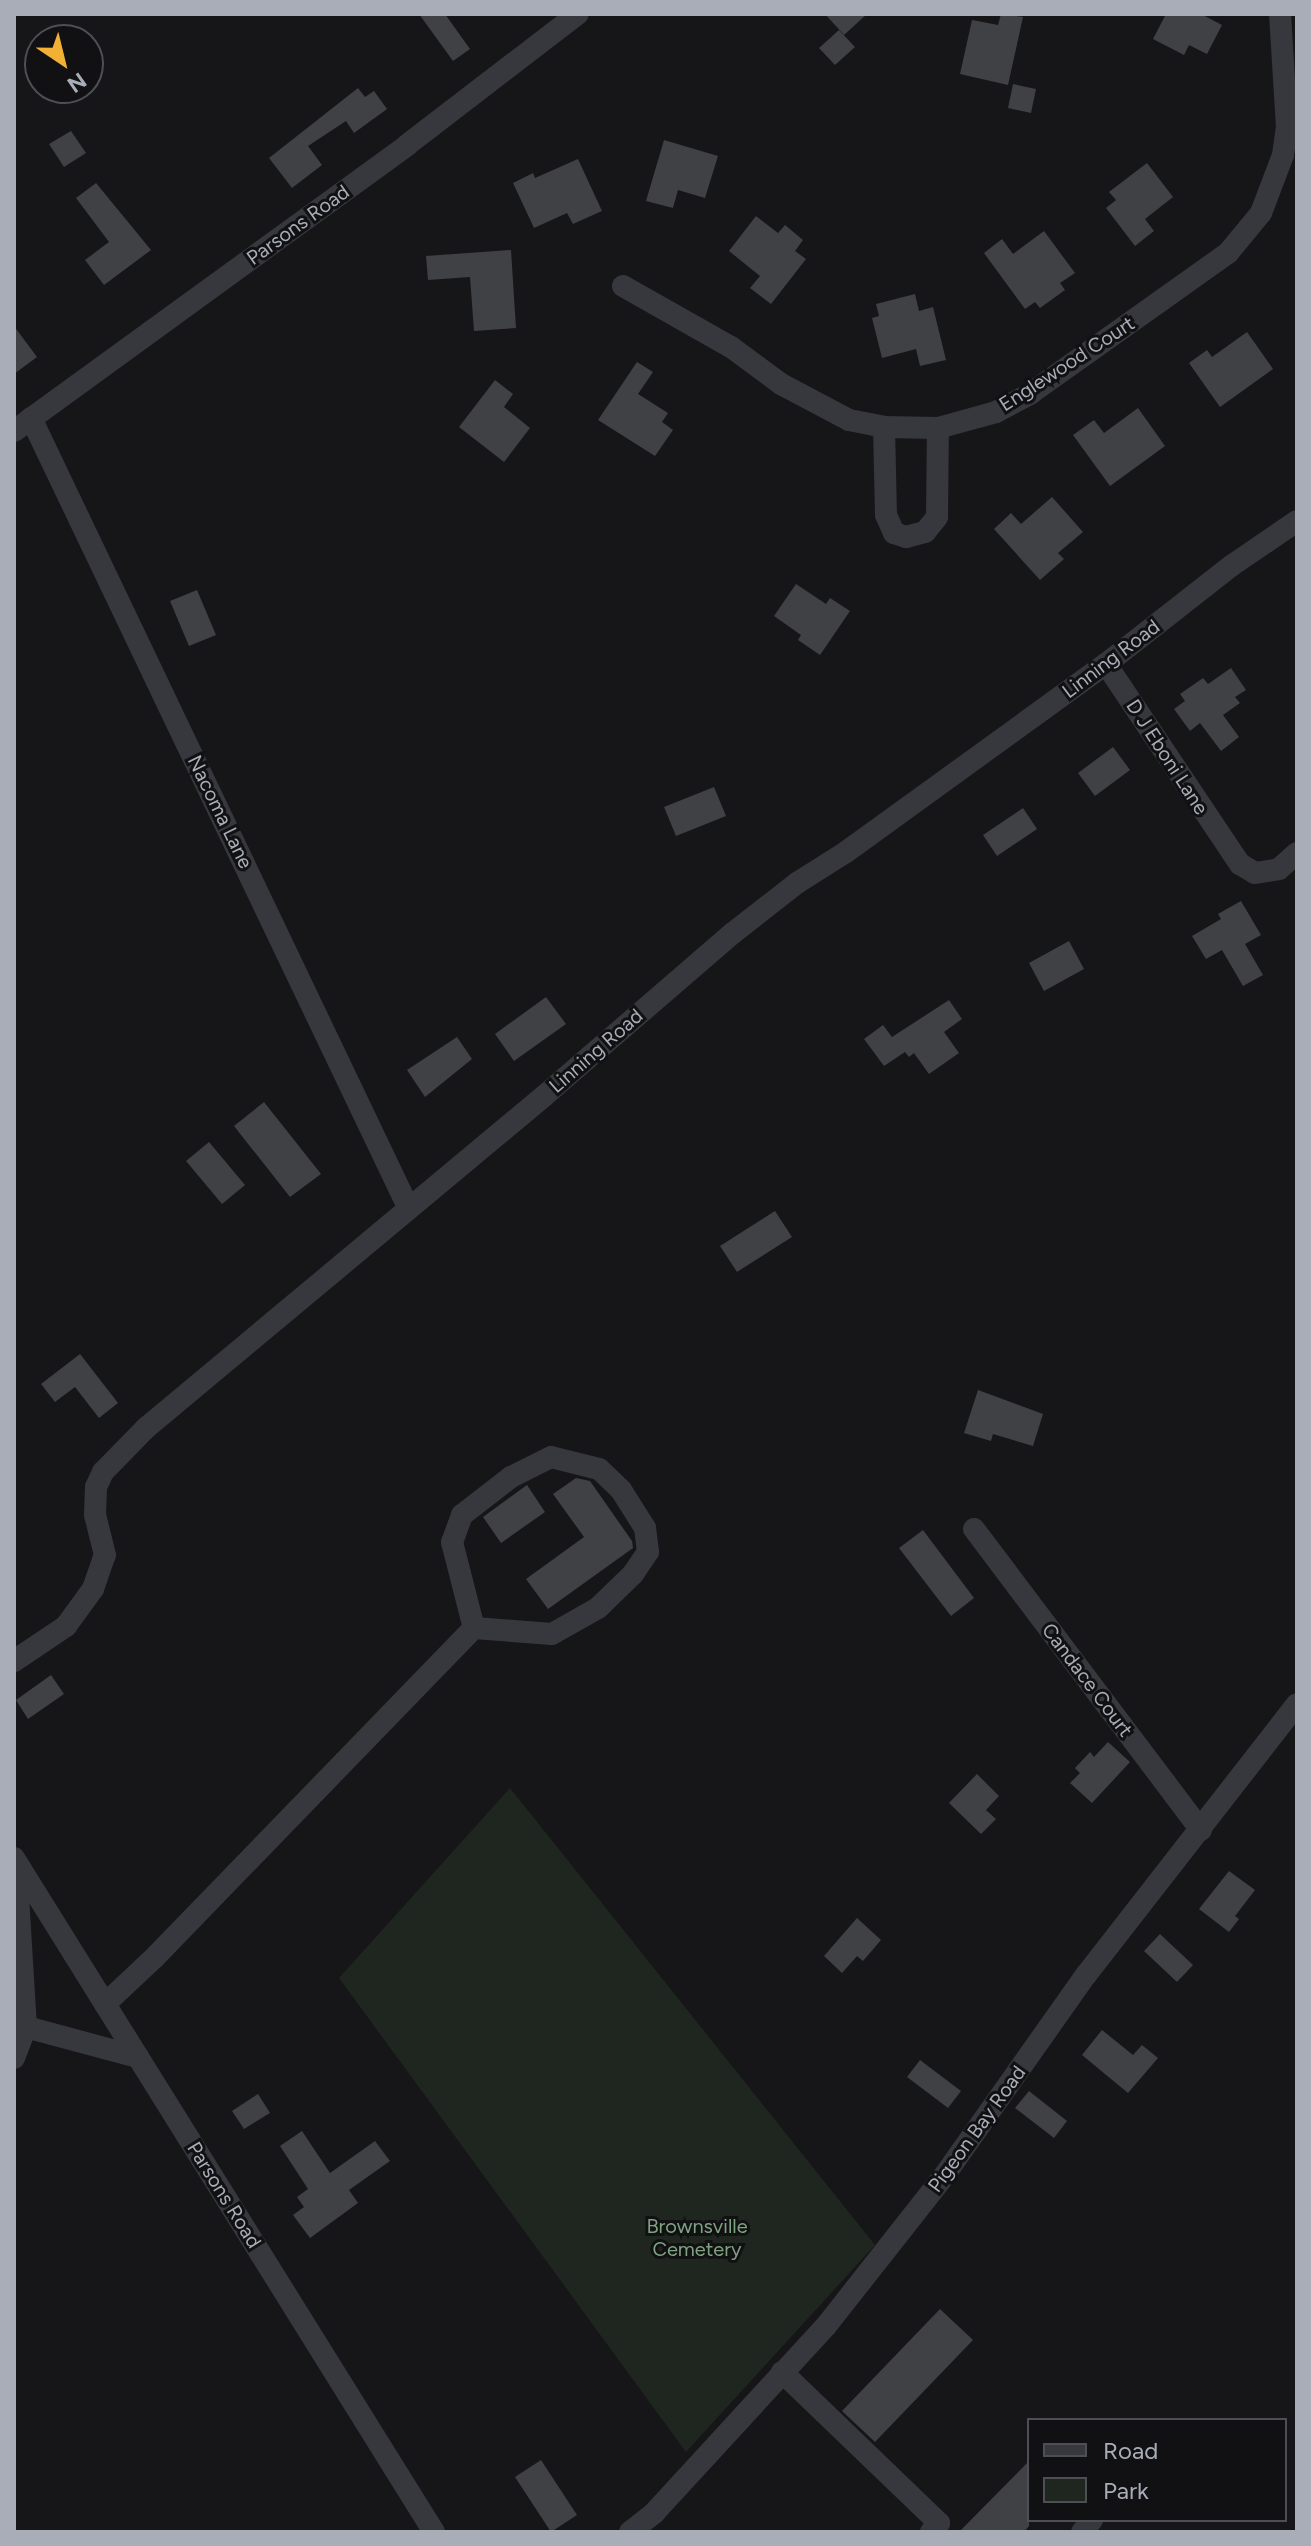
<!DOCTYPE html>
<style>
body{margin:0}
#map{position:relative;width:1311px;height:2546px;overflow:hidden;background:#161618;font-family:Figtree,sans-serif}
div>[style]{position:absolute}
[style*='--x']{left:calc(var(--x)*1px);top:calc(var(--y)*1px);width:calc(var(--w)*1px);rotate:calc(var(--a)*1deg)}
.green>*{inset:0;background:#1e261f}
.building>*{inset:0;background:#404145}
.minor>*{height:22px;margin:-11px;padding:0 11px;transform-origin:11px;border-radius:11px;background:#37383d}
span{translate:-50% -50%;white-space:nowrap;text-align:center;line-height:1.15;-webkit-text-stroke:6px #111113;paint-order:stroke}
.street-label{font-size:20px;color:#a8adb8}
.park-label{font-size:20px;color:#7fa381}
.frame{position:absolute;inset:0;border:16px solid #a8adb8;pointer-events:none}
.legend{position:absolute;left:1027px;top:2418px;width:260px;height:104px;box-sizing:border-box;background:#111113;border:2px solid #4d4f55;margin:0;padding:10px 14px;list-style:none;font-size:24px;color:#a8adb8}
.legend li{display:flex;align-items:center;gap:16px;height:40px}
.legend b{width:40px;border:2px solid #4d4f55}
.north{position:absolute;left:24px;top:24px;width:80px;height:80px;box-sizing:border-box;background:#111113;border:2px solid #4d4f55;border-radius:50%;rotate:145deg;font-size:22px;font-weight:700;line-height:32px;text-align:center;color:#a8adb8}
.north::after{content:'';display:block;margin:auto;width:28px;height:36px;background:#f2b134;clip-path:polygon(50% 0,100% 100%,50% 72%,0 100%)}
</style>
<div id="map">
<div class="green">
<i style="clip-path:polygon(510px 1788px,875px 2245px,686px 2452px,339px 1978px)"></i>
</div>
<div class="building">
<i style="clip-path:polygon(419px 14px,445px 14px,470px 49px,453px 61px)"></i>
<i style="clip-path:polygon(825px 14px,867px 14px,844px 35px)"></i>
<i style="clip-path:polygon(1001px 14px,1023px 17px,1008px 85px,960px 74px,972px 20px,998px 25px)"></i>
<i style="clip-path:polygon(1166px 14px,1201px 14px,1222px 25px,1207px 54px,1189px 45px,1184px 55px,1153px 39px)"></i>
<i style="clip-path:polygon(839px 30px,855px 47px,835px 65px,819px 48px)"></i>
<i style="clip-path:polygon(1013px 84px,1036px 89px,1031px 113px,1008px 108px)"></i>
<i style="clip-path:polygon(358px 88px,365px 97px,374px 91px,387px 109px,354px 133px,346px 121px,308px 146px,322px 165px,292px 188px,269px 158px)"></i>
<i style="clip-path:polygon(71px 131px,86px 153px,64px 167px,49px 144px)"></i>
<i style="clip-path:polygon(664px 140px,718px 156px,705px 198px,678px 190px,673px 208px,646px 201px)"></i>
<i style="clip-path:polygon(578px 159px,602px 211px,573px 224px,567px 213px,534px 228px,513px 183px,533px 173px,535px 178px)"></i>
<i style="clip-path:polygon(1147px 163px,1173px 197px,1145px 219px,1154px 231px,1135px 246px,1106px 208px,1116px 200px,1109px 192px)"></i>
<i style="clip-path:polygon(96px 183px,151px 250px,104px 285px,85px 260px,109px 242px,76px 198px)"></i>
<i style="clip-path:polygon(756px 216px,778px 233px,785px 225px,803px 240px,795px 251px,806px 259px,771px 304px,750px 288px,760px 276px,729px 251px)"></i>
<i style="clip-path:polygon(1044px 231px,1075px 273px,1060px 283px,1065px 290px,1040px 308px,1035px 302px,1025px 309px,984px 253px,1002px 239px,1013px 254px)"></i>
<i style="clip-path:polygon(511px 250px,516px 328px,474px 331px,470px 277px,428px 280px,426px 256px)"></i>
<i style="clip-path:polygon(915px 294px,919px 311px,933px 307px,946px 360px,920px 366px,916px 349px,882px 358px,872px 318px,879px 316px,876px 304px)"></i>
<i style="clip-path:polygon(14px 326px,37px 357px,14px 374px)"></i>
<i style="clip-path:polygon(1247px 332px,1273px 369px,1220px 407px,1189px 363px,1207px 350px,1212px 357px)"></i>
<i style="clip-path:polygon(637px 362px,653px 372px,638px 394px,668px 413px,662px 422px,673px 430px,655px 456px,598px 420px)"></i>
<i style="clip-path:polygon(495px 380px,513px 394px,504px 407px,530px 428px,504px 462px,459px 427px)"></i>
<i style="clip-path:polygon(1138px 408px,1165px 446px,1110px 486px,1073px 435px,1094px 420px,1104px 433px)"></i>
<i style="clip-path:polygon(1052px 497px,1083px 532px,1058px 553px,1064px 559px,1040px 580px,994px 529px,1011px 513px,1021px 524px)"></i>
<i style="clip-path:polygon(796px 584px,826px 604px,830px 598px,850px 611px,820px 655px,798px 640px,801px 635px,774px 616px)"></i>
<i style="clip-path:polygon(197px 590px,216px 635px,189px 646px,170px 601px)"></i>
<i style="clip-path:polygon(1231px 668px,1246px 690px,1235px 697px,1240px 703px,1223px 715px,1239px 737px,1221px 751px,1200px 723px,1190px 731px,1174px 709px,1185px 701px,1180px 694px,1203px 678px,1208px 684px)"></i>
<i style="clip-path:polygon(1113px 747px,1130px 770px,1095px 796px,1078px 773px)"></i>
<i style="clip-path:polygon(714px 787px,726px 816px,676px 836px,664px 807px)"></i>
<i style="clip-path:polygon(1023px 808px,1037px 829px,997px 856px,983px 835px)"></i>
<i style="clip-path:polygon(1241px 901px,1261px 935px,1245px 944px,1263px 975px,1243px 986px,1222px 950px,1206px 959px,1192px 936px,1221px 919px,1218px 914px)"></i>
<i style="clip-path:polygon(1069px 941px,1084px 969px,1044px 991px,1029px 963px)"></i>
<i style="clip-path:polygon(546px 997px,566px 1024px,514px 1061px,495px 1034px)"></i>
<i style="clip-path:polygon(949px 1000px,962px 1019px,944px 1032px,959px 1053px,929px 1074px,914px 1053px,909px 1057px,905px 1052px,884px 1066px,864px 1039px,883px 1025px,892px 1037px)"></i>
<i style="clip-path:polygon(457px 1037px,472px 1059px,425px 1097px,407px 1070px)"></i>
<i style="clip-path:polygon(264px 1102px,321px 1174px,290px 1197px,234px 1126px)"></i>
<i style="clip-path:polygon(209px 1142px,245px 1185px,222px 1204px,186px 1161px)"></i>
<i style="clip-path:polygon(775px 1211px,792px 1237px,737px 1272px,720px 1246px)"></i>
<i style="clip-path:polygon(80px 1354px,118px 1403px,99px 1418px,75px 1387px,55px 1402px,41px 1384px)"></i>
<i style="clip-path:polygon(978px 1390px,1043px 1414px,1033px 1446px,993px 1434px,991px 1441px,964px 1433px)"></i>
<i style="clip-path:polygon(576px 1478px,590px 1481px,632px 1541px,633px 1548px,548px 1609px,526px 1579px,584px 1537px,553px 1494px)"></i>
<i style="clip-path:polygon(527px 1485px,545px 1512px,501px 1543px,483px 1517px)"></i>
<i style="clip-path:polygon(923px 1530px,974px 1598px,951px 1616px,899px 1548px)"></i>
<i style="clip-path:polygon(51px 1675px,64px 1694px,28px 1719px,16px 1700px)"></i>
<i style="clip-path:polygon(1108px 1742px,1130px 1762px,1092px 1803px,1070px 1783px,1080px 1773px,1075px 1768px,1090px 1752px,1094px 1757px)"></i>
<i style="clip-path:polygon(977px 1774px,999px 1796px,986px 1810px,996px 1819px,981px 1834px,949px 1803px)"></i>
<i style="clip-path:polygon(1229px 1871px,1255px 1890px,1235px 1916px,1239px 1919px,1229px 1932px,1199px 1909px)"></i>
<i style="clip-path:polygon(857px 1918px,881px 1940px,863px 1961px,857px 1956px,842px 1973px,824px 1956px)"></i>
<i style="clip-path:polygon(1160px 1934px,1193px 1965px,1177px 1982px,1144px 1951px)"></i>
<i style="clip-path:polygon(1102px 2030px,1133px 2055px,1142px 2045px,1158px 2058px,1128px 2093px,1082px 2055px)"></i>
<i style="clip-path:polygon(920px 2060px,961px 2091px,948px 2108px,907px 2077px)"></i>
<i style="clip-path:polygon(1029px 2091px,1067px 2121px,1054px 2138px,1015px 2108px)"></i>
<i style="clip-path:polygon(258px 2094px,270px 2113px,244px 2129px,232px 2111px)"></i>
<i style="clip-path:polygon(302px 2131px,330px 2173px,375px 2141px,390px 2161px,349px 2190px,358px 2203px,310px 2238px,293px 2215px,304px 2207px,297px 2197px,308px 2189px,280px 2146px)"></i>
<i style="clip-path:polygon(940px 2309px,973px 2340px,875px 2442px,842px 2411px)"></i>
<i style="clip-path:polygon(541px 2460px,577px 2515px,551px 2532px,515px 2477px)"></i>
<i style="clip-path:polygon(1029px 2461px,1029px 2526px,1024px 2532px,959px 2532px)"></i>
</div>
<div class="minor">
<i style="--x:623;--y:286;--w:124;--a:29.5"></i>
<i style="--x:731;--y:347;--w:62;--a:36.5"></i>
<i style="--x:781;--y:384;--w:77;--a:27.9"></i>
<i style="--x:849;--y:420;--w:36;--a:11"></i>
<i style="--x:884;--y:427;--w:54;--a:1.1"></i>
<i style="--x:938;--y:428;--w:60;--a:-15.4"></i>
<i style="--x:996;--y:412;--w:40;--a:-28"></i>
<i style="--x:1031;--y:393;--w:242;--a:-35.4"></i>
<i style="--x:1228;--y:253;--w:52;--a:-50.5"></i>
<i style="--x:1261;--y:213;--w:62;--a:-69.2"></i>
<i style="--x:1283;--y:155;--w:27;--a:-82"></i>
<i style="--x:1287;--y:128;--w:114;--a:-93.5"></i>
<i style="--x:31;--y:418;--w:874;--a:64.46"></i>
<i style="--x:884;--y:427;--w:88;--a:88.7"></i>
<i style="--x:886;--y:515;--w:20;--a:66"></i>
<i style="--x:894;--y:533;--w:13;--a:18"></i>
<i style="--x:906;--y:537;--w:20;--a:-15"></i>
<i style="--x:925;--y:532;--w:19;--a:-51"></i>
<i style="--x:937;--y:517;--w:89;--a:-89.4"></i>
<i style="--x:14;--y:431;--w:486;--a:-36"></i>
<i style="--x:407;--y:145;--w:215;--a:-37.5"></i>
<i style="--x:1106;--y:664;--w:241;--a:56.2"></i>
<i style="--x:1240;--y:864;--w:17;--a:31"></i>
<i style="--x:1255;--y:873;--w:24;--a:-9"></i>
<i style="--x:1279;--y:869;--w:24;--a:-42"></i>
<i style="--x:974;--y:1529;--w:377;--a:53"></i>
<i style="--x:14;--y:1661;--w:63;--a:-33.9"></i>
<i style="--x:66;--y:1626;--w:46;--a:-53.9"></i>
<i style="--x:93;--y:1589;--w:36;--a:-71"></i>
<i style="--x:105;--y:1555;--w:41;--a:-104"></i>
<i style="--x:95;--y:1515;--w:28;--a:-88"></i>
<i style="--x:96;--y:1487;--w:17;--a:-65"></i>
<i style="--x:103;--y:1472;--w:62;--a:-45.7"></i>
<i style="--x:146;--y:1428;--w:518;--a:-39.83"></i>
<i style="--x:544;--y:1096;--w:250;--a:-40.8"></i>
<i style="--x:733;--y:933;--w:81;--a:-38"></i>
<i style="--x:797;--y:883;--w:58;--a:-32.3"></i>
<i style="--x:846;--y:852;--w:321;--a:-35.9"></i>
<i style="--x:1106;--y:664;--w:159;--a:-38.1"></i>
<i style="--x:1231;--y:566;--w:80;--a:-34.3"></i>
<i style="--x:14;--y:1858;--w:794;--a:58.07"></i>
<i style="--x:105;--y:2004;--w:69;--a:-43.2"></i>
<i style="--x:155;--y:1957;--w:458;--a:-45.9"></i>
<i style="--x:474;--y:1628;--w:78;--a:4.4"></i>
<i style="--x:552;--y:1634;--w:53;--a:-29.5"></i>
<i style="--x:598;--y:1608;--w:49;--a:-44.2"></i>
<i style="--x:633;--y:1574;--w:27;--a:-56"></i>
<i style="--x:648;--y:1552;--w:24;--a:-97"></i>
<i style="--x:645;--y:1528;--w:45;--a:-122.3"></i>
<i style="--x:621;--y:1490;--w:30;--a:-136"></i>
<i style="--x:599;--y:1469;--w:49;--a:-166"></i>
<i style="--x:551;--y:1457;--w:45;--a:153.4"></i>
<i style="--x:511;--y:1477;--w:62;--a:142.2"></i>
<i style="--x:462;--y:1515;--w:29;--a:110"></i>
<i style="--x:452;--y:1542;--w:89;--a:75.7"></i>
<i style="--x:26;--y:2027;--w:116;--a:15"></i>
<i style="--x:14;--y:2058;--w:33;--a:-69"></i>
<i style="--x:26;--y:2027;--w:162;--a:-93.5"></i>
<i style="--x:782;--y:2372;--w:218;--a:43.9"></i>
<i style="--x:939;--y:2523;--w:12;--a:132"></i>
<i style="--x:630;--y:2532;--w:31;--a:-38"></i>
<i style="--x:654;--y:2513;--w:254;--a:-47.4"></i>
<i style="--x:826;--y:2326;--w:191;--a:-51.8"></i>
<i style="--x:944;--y:2176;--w:246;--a:-54.8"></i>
<i style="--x:1086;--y:1975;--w:343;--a:-52.1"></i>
<i style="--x:1082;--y:2532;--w:16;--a:-50"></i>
</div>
<div class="street-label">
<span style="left:298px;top:225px;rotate:-36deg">Parsons Road</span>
<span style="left:1067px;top:364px;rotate:-33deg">Englewood Court</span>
<span style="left:1111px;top:659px;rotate:-37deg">Linning Road</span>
<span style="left:1167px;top:757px;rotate:57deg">D J Eboni Lane</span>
<span style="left:220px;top:812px;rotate:64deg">Nacoma Lane</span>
<span style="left:596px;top:1051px;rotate:-41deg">Linning Road</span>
<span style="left:1087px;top:1680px;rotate:53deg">Candace Court</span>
<span style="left:977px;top:2129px;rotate:-54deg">Pigeon Bay Road</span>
<span style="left:224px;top:2195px;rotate:58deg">Parsons Road</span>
</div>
<div class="park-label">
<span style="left:697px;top:2238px">Brownsville<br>Cemetery</span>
</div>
<div class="frame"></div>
<ul class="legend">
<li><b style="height:10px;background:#37383d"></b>Road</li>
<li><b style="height:22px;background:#1e261f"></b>Park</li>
</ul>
<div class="north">N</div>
</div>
